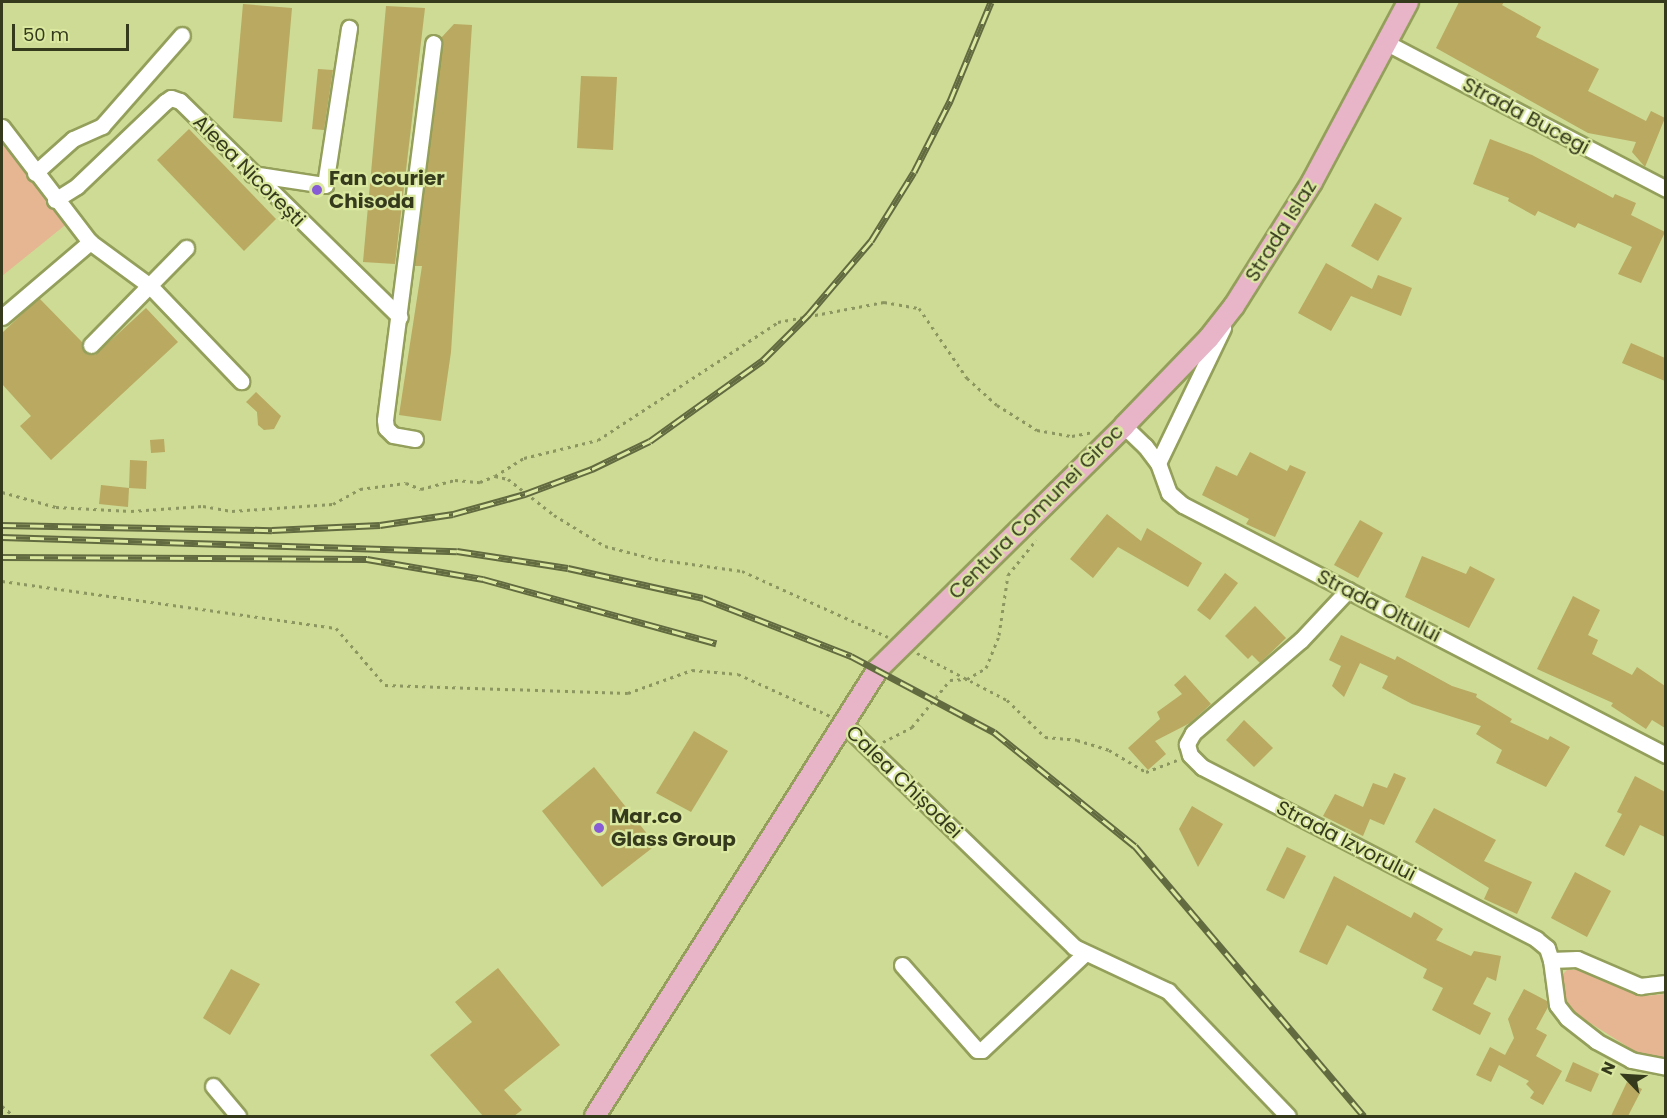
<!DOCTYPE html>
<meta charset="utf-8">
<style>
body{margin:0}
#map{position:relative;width:1667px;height:1118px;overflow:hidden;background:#cddb94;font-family:Poppins,sans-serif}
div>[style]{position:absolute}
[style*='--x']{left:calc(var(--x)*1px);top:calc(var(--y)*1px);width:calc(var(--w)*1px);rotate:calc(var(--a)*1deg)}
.green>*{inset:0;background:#e6b592}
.building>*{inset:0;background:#b9a961}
.path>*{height:3px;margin-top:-1.5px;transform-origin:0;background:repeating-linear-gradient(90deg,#8c9661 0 3px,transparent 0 7.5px)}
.roads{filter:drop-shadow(2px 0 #939f5a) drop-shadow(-2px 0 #939f5a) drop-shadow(0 2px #939f5a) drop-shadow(0 -2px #939f5a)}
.minor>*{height:15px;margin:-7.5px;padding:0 7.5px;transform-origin:7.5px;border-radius:7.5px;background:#fff}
.major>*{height:20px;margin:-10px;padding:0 10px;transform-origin:10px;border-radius:10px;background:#e7b5c7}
.rail>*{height:7px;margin-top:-3.5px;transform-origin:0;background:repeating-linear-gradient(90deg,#dae8a0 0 14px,#626a40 0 28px);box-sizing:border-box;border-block:2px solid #626a40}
.dots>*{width:16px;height:16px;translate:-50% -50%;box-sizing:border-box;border:3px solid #dae8a0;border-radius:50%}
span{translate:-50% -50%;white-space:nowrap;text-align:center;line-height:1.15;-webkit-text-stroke:4.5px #dae8a0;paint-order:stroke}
.street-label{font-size:20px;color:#353a1d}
.poi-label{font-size:20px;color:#353a1d;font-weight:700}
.left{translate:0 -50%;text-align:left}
.frame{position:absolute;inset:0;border:3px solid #353a1d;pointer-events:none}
.north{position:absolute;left:1595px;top:1046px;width:60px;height:60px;-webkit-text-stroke:4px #dae8a0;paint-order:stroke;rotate:295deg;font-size:16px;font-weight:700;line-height:24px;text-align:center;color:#353a1d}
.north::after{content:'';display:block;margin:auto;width:21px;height:27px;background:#353a1d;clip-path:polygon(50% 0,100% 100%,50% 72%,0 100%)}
.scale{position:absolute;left:12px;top:24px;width:117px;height:27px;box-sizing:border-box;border:3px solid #353a1d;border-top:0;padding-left:8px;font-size:18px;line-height:21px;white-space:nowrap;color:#353a1d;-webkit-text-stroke:4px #dae8a0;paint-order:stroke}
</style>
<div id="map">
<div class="green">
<i style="clip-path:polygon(2px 134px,69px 222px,2px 276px)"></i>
<i style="clip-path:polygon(1567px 970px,1578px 970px,1645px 996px,1665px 994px,1665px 1062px,1644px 1057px,1576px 1014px,1560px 991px,1558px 979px)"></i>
</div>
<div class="building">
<i style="clip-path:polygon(1459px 2px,1504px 2px,1502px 5px,1541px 27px,1536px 37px,1599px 69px,1588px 91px,1646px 121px,1651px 111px,1665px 118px,1645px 167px,1632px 152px,1636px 142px,1588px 133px,1436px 48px)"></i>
<i style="clip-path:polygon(243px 4px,292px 8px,282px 122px,233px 118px)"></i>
<i style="clip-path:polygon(386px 6px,425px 8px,395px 264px,363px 262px)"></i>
<i style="clip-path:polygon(454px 24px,472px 25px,451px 352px,441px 421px,399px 415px,422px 266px,414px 266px,441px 38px)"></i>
<i style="clip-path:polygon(318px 69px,333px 70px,324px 130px,312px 129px)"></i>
<i style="clip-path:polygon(581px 76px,617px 77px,613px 150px,577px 148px)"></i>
<i style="clip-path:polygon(189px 129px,276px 219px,244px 251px,157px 160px)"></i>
<i style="clip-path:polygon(1490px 139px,1532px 155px,1613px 198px,1615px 194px,1636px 203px,1631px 215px,1665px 232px,1641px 283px,1618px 274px,1632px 247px,1578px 223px,1575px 228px,1538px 211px,1535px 216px,1508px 201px,1509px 198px,1473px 184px)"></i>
<i style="clip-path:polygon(1375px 203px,1402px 218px,1378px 261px,1351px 246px)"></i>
<i style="clip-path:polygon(1326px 263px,1372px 289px,1378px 275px,1412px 288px,1401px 316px,1351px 296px,1331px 331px,1298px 313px)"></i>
<i style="clip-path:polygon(39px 298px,82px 342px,88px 354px,95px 355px,146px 308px,178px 342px,51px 460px,20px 426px,31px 416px,2px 384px,2px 333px)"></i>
<i style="clip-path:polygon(1631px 343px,1665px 358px,1665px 381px,1622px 363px)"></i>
<i style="clip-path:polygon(256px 392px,281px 416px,274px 429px,264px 430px,258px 425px,257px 412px,246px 402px)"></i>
<i style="clip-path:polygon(164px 439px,165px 452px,151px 453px,150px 440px)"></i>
<i style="clip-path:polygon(1250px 452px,1287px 471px,1290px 465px,1306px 472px,1275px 537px,1246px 524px,1249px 519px,1202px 495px,1216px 466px,1237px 476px)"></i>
<i style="clip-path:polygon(130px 460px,147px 461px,146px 489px,129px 488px)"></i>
<i style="clip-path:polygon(101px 485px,129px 488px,128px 507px,99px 504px)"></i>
<i style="clip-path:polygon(1107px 514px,1141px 541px,1147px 528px,1202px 563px,1188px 587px,1118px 547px,1093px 578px,1070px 559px)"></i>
<i style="clip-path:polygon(1360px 520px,1383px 533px,1358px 578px,1334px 565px)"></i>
<i style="clip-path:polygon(1422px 556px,1466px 574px,1470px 566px,1495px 579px,1469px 628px,1405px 597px)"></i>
<i style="clip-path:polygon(1225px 573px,1238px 583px,1210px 620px,1197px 610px)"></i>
<i style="clip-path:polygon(1573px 596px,1600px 610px,1588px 635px,1598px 640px,1592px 654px,1632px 675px,1637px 667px,1665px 686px,1665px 728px,1652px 720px,1646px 729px,1611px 706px,1613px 703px,1537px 669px)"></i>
<i style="clip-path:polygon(1255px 606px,1286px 638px,1260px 663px,1252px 655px,1248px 659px,1225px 636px)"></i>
<i style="clip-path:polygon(1341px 635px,1395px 660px,1397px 656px,1452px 686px,1477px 694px,1476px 697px,1512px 719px,1510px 722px,1548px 740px,1550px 736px,1570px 747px,1546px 787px,1496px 763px,1502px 750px,1476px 734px,1481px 726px,1412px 704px,1382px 688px,1388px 676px,1360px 663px,1344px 697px,1332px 686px,1341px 666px,1329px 660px)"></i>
<i style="clip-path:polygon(1185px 675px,1211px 704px,1190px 723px,1155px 741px,1166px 754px,1148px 770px,1128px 748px,1160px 719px,1157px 712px,1182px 694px,1174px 685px)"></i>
<i style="clip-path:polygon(1244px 720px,1273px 748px,1254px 767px,1226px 740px)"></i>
<i style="clip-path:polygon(694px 731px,728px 751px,691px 812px,656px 793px)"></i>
<i style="clip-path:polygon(594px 767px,656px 845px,602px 887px,542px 811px)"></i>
<i style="clip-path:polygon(1394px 773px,1406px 778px,1384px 825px,1370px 819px,1363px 836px,1323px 816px,1335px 794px,1363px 807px,1373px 783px,1387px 788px)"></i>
<i style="clip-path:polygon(1635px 776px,1665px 792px,1665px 837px,1640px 825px,1624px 856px,1605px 846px,1622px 814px,1617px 812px)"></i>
<i style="clip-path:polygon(1192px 806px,1223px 824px,1198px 867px,1179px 829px)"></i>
<i style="clip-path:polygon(1434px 808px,1496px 840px,1484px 861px,1532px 882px,1517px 914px,1484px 899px,1489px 888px,1415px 842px)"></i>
<i style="clip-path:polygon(1287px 847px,1306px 856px,1284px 899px,1266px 890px)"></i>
<i style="clip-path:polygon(1575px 872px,1611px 891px,1587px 937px,1551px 918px)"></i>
<i style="clip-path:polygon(1334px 876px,1411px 918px,1414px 912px,1443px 929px,1436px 940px,1471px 956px,1474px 951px,1501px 956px,1496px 981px,1487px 977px,1473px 1004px,1491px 1013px,1480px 1035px,1432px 1010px,1443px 988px,1423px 978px,1427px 969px,1347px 925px,1327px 965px,1299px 952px)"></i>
<i style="clip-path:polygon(498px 968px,560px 1045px,504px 1090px,522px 1110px,514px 1116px,483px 1116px,430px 1055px,472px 1022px,455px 1002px)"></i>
<i style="clip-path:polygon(231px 969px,260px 984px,230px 1035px,203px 1018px)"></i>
<i style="clip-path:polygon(1524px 989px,1547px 1001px,1548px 1007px,1536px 1029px,1547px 1035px,1536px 1056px,1562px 1071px,1543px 1105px,1530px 1098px,1534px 1092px,1526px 1084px,1529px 1081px,1499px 1065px,1491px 1082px,1476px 1075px,1490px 1047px,1505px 1055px,1514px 1038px,1508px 1019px)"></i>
<i style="clip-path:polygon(1573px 1062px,1599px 1074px,1591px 1092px,1565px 1081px)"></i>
<i style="clip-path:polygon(1627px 1082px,1642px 1089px,1628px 1116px,1611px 1116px)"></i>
</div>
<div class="path">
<i style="--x:495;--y:476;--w:34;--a:-32"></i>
<i style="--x:524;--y:458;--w:76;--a:-13.7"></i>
<i style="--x:598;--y:440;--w:215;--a:-33.2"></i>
<i style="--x:778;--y:322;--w:108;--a:-10.7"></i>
<i style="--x:884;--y:302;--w:36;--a:10"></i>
<i style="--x:919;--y:308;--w:85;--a:55.6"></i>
<i style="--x:967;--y:378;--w:40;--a:42"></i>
<i style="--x:997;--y:405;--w:47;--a:32"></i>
<i style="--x:1037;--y:430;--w:36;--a:10"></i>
<i style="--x:1072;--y:436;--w:20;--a:-11"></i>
<i style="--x:2;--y:492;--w:56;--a:15.5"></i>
<i style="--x:56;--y:507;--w:75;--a:3.1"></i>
<i style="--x:131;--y:511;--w:72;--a:-4"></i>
<i style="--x:203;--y:506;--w:29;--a:10"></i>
<i style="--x:232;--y:511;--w:101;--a:-4"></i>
<i style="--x:333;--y:504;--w:31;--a:-29"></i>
<i style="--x:360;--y:489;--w:46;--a:-7.4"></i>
<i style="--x:406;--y:483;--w:16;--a:22"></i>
<i style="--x:421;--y:489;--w:35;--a:-15"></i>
<i style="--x:455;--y:480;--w:25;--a:5"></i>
<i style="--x:480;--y:482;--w:16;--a:-22"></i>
<i style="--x:495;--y:476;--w:13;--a:13"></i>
<i style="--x:508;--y:479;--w:58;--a:38"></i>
<i style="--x:554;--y:515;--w:60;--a:31.3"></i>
<i style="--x:605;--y:546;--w:52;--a:14.6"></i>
<i style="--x:655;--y:559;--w:88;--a:7.9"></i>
<i style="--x:742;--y:571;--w:160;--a:24.3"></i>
<i style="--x:2;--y:581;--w:337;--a:8"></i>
<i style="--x:336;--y:628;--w:75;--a:49.3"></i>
<i style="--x:385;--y:685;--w:243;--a:1.9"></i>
<i style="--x:628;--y:693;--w:68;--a:-19.8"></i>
<i style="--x:692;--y:670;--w:46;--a:5"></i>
<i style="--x:738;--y:674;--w:101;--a:24.5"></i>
<i style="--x:917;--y:653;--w:102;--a:27.6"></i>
<i style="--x:1007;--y:700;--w:53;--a:44.2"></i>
<i style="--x:1045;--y:737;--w:32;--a:5"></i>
<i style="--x:1077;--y:740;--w:34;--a:17"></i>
<i style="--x:1109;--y:750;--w:43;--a:30.7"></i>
<i style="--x:1146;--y:772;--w:33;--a:-21"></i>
<i style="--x:883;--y:742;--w:33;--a:-27"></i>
<i style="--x:912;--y:727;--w:60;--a:-51"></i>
<i style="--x:950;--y:680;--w:17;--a:-3"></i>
<i style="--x:967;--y:679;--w:22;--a:-30"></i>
<i style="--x:986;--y:668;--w:35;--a:-68"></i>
<i style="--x:999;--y:635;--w:61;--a:-81.5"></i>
<i style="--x:1008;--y:575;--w:45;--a:-51.3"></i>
<i style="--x:2;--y:1106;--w:16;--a:40"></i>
</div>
<div class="roads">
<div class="minor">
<i style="--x:1387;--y:43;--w:315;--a:27.6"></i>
<i style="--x:2;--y:127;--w:145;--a:52.6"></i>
<i style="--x:90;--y:242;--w:74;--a:36.3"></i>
<i style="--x:150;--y:286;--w:132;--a:46.2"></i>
<i style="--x:35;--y:173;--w:51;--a:-41.8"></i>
<i style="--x:73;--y:139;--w:32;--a:-24"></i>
<i style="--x:102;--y:126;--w:121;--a:-48.7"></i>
<i style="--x:252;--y:174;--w:74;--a:8.6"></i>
<i style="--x:325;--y:185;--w:159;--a:-81.3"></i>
<i style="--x:55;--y:200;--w:26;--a:-32"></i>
<i style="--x:77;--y:186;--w:122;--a:-43.7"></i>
<i style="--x:165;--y:102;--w:7;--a:-34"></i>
<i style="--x:171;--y:98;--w:9;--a:18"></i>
<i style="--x:180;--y:101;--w:308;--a:44.5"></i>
<i style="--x:2;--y:317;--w:116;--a:-40.4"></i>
<i style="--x:91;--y:345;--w:136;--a:-45.6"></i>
<i style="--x:1124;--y:426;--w:29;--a:44"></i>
<i style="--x:1145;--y:446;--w:21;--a:53"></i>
<i style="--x:1158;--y:463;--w:32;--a:70"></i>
<i style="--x:1169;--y:493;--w:18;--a:41"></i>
<i style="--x:1183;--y:505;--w:544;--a:27.37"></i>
<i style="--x:415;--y:439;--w:22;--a:-170"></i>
<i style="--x:393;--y:435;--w:10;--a:-135"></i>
<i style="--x:386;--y:428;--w:8;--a:-97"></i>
<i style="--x:385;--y:420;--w:380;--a:-82.7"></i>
<i style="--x:1158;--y:463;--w:150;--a:-64.3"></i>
<i style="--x:1348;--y:590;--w:69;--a:133.2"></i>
<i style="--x:1301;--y:640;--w:143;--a:139.3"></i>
<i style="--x:1193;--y:733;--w:13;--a:119"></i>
<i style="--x:1187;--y:744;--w:11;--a:75"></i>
<i style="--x:1190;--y:755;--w:17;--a:45"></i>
<i style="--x:1202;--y:767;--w:376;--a:27.2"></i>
<i style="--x:1536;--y:939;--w:14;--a:39"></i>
<i style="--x:1547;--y:948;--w:13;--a:72"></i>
<i style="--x:1551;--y:960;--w:45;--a:82.4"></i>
<i style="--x:1557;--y:1005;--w:16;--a:52"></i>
<i style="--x:1567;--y:1018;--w:37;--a:38"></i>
<i style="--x:1596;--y:1041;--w:40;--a:28"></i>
<i style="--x:1631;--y:1060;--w:36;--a:11"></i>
<i style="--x:842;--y:722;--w:323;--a:44.1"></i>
<i style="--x:1074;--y:947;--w:104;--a:25.1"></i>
<i style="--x:1168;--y:991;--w:173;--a:46.2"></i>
<i style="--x:1551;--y:960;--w:26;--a:-2"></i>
<i style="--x:1577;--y:959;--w:69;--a:23.2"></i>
<i style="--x:1640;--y:986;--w:26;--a:-7"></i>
<i style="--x:902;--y:965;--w:113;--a:48.6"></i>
<i style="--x:977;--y:1050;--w:5;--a:0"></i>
<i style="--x:982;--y:1050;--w:139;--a:-43.2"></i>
<i style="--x:213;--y:1086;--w:39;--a:50"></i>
</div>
<div class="major">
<i style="--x:595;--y:1116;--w:529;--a:-57.66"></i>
<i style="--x:878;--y:669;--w:346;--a:-44.6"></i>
<i style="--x:1124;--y:426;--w:122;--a:-46"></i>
<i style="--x:1209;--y:338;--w:41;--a:-52"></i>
<i style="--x:1234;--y:306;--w:146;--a:-57.8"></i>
<i style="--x:1312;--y:182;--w:204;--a:-61.9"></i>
</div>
</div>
<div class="rail">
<i style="--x:2;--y:525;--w:270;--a:1.1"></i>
<i style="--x:272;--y:530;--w:108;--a:-2.7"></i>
<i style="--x:380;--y:525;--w:74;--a:-8.6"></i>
<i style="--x:453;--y:514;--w:75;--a:-15.5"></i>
<i style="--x:525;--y:494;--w:72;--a:-20.5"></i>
<i style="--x:592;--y:469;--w:64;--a:-25.8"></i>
<i style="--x:650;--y:441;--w:139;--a:-35.6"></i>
<i style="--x:763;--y:360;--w:64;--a:-45"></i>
<i style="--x:808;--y:315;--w:97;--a:-49.6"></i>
<i style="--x:871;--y:241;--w:81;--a:-58.1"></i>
<i style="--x:914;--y:172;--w:80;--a:-63.1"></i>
<i style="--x:950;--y:101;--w:107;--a:-67.5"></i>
<i style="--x:2;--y:537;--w:455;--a:1.8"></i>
<i style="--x:457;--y:551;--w:112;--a:8.7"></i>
<i style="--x:568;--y:568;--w:138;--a:12.5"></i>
<i style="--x:703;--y:598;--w:159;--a:21.4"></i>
<i style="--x:851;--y:656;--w:162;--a:28"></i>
<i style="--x:994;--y:732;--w:181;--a:39"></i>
<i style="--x:1135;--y:846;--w:354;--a:49.7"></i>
<i style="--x:2;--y:557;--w:365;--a:0.3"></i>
<i style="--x:367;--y:559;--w:118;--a:9.8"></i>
<i style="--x:483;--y:579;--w:242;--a:15.4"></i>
</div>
<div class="dots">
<i style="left:317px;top:190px;background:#875bd5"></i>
<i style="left:599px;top:828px;background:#875bd5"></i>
</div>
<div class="street-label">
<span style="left:1526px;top:116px;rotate:28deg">Strada Bucegi</span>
<span style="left:249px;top:171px;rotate:45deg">Aleea Nicorești</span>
<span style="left:1281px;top:231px;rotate:-58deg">Strada Islaz</span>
<span style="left:1036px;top:512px;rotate:-45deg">Centura Comunei Giroc</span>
<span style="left:1379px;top:606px;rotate:27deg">Strada Oltului</span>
<span style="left:904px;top:782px;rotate:44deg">Calea Chișodei</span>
<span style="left:1346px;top:841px;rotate:27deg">Strada Izvorului</span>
</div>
<div class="poi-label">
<span class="left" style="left:329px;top:190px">Fan courier<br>Chisoda</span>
<span class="left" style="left:611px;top:828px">Mar.co<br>Glass Group</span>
</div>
<div class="frame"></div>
<div class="north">N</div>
<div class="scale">50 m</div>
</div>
